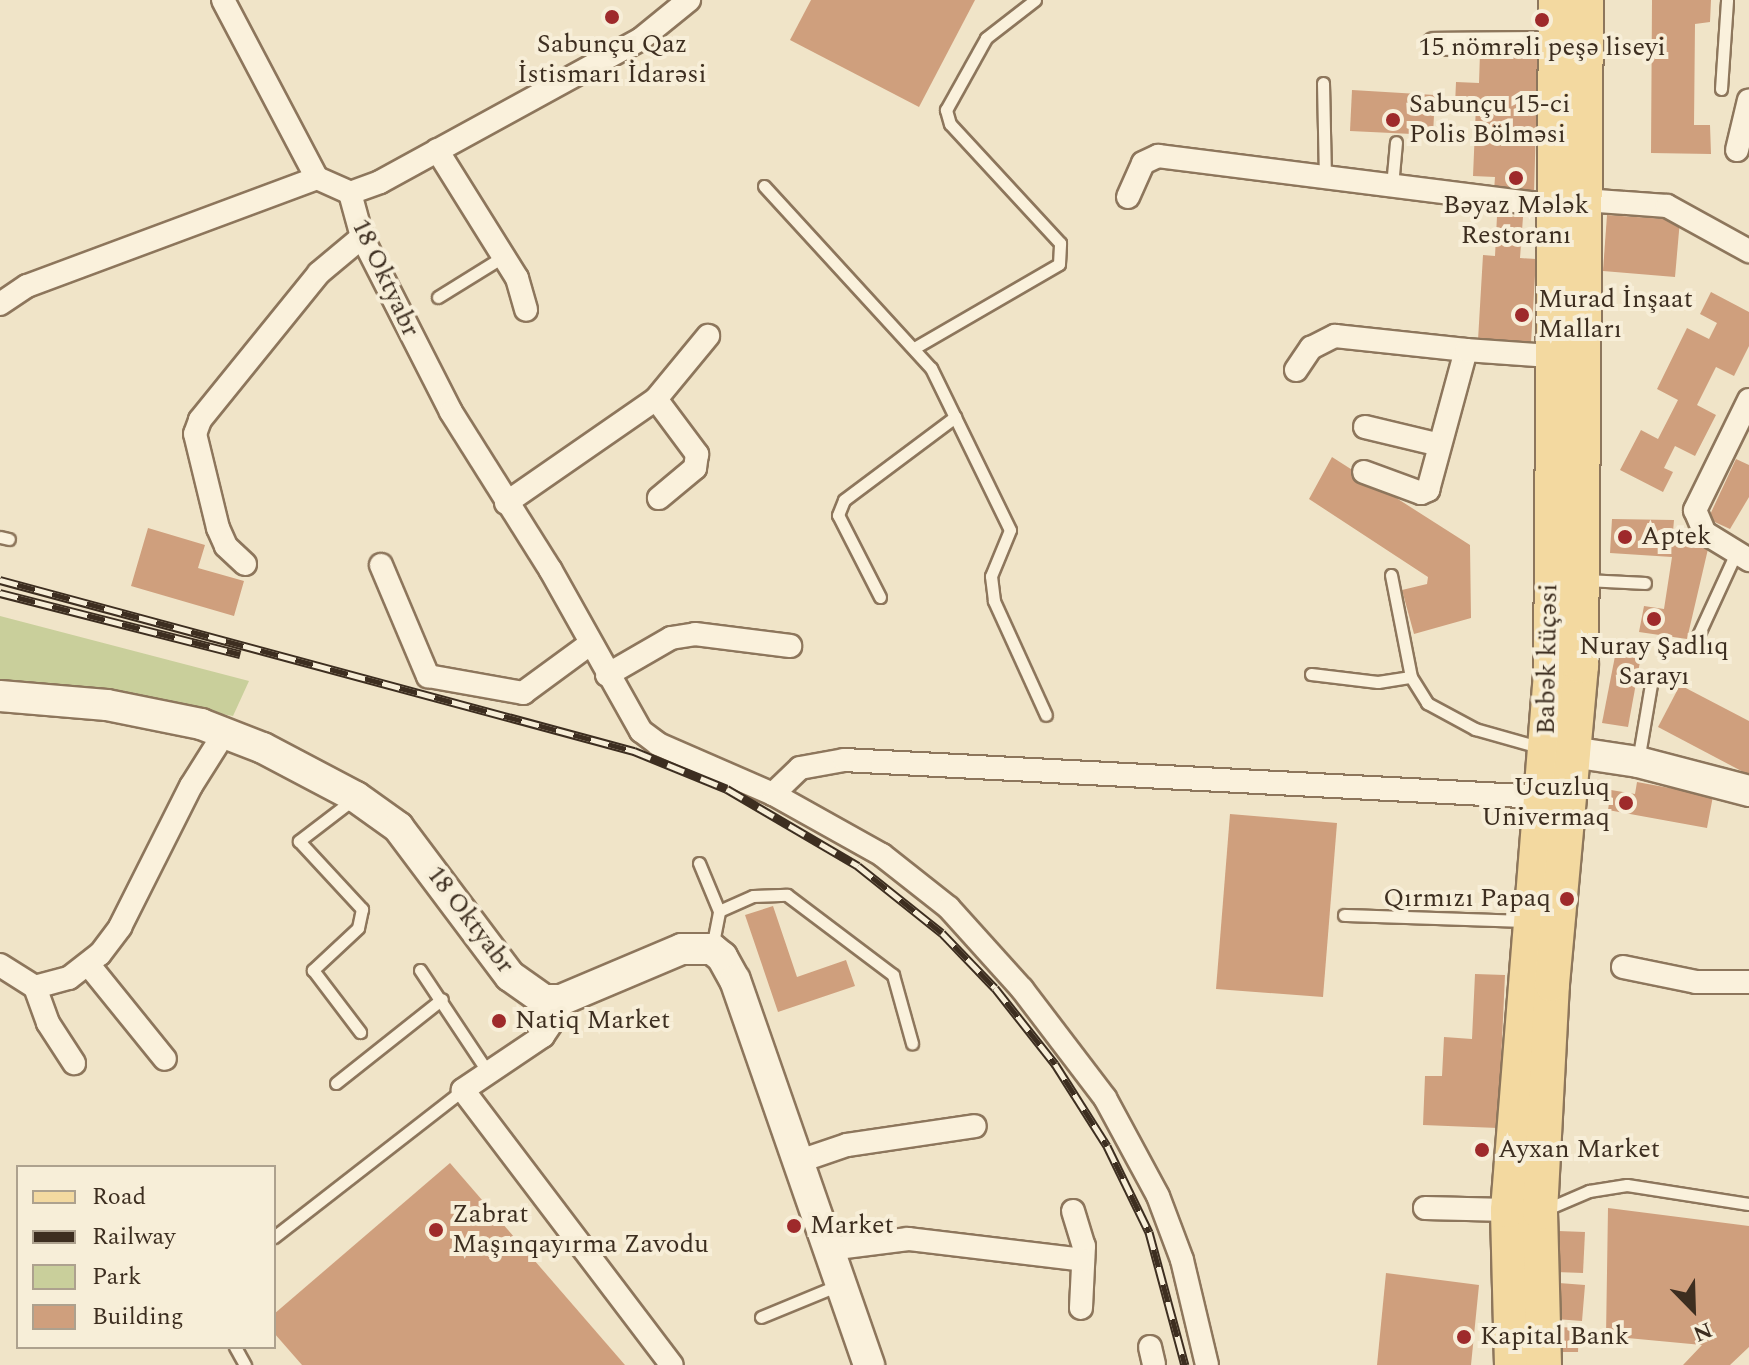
<!DOCTYPE html>
<meta charset="utf-8">
<style>
body{margin:0}
#map{position:relative;width:1749px;height:1365px;overflow:hidden;background:#f0e4c8;font-family:Spectral,serif}
div>[style]{position:absolute}
[style*='--x']{left:calc(var(--x)*1px);top:calc(var(--y)*1px);width:calc(var(--w)*1px);rotate:calc(var(--a)*1deg)}
.green>*{inset:0;background:#c9cf9b}
.building>*{inset:0;background:#cf9f7d}
.roads{filter:drop-shadow(2px 0 #8d765c) drop-shadow(-2px 0 #8d765c) drop-shadow(0 2px #8d765c) drop-shadow(0 -2px #8d765c)}
.lane>*{height:11px;margin:-5.5px;padding:0 5.5px;transform-origin:5.5px;border-radius:5.5px;background:#faf1dc}
.street>*{height:22px;margin:-11px;padding:0 11px;transform-origin:11px;border-radius:11px;background:#faf1dc}
.secondary>*{height:30px;margin:-15px;padding:0 15px;transform-origin:15px;border-radius:15px;background:#faf1dc}
.primary>*{height:34px;margin:-17px;padding:0 17px;transform-origin:17px;border-radius:17px;background:#f3d9a0}
.rail>*{height:9px;margin-top:-4.5px;transform-origin:0;background:repeating-linear-gradient(90deg,#f7eed8 0 18px,#3d2e20 0 36px);box-sizing:border-box;border-block:2px solid #3d2e20}
.dots>*{width:22px;height:22px;translate:-50% -50%;box-sizing:border-box;border:4px solid #f7eed8;border-radius:50%}
span{translate:-50% -50%;white-space:nowrap;text-align:center;line-height:1.15;-webkit-text-stroke:8px #f7eed8;paint-order:stroke}
.poi-label{font-size:26px;color:#3d2e20}
.left{translate:0 -50%;text-align:left}
.right{translate:-100% -50%;text-align:right}
.street-label{font-size:26px;color:#3d2e20}
.legend{position:absolute;left:16px;top:1165px;width:260px;height:184px;box-sizing:border-box;background:#f7eed8;border:2px solid #ada18e;margin:0;padding:10px 14px;list-style:none;font-size:24px;color:#3d2e20}
.legend li{display:flex;align-items:center;gap:16px;height:40px}
.legend b{width:40px;border:2px solid #ada18e}
.north{position:absolute;left:1653px;top:1269px;width:80px;height:80px;-webkit-text-stroke:6px #f7eed8;paint-order:stroke;rotate:157deg;font-size:22px;font-weight:700;line-height:32px;text-align:center;color:#3d2e20}
.north::after{content:'';display:block;margin:auto;width:28px;height:36px;background:#3d2e20;clip-path:polygon(50% 0,100% 100%,50% 72%,0 100%)}
</style>
<div id="map">
<div class="green">
<i style="clip-path:polygon(0 616px,249px 681px,233px 716px,94px 691px,0 683px)"></i>
</div>
<div class="building">
<i style="clip-path:polygon(811px 0,975px 0,919px 107px,790px 40px)"></i>
<i style="clip-path:polygon(1652px 0,1711px 0,1710px 22px,1695px 24px,1694px 125px,1710px 125px,1711px 154px,1651px 153px)"></i>
<i style="clip-path:polygon(1480px 53px,1538px 55px,1534px 193px,1494px 191px,1495px 177px,1473px 176px,1476px 105px,1455px 105px,1456px 82px,1479px 83px)"></i>
<i style="clip-path:polygon(1352px 90px,1435px 95px,1433px 135px,1350px 131px)"></i>
<i style="clip-path:polygon(1607px 215px,1680px 220px,1675px 277px,1603px 271px)"></i>
<i style="clip-path:polygon(1497px 216px,1523px 217px,1520px 258px,1536px 259px,1531px 343px,1478px 340px,1483px 255px,1495px 256px)"></i>
<i style="clip-path:polygon(1711px 292px,1749px 312px,1749px 346px,1734px 376px,1716px 367px,1697px 405px,1716px 415px,1695px 456px,1675px 446px,1664px 468px,1673px 472px,1663px 492px,1620px 470px,1641px 430px,1658px 439px,1678px 400px,1657px 389px,1687px 328px,1709px 339px,1717px 323px,1700px 314px)"></i>
<i style="clip-path:polygon(1332px 457px,1470px 545px,1471px 618px,1414px 634px,1402px 590px,1427px 584px,1428px 577px,1309px 499px)"></i>
<i style="clip-path:polygon(1736px 459px,1749px 465px,1749px 497px,1730px 529px,1708px 519px)"></i>
<i style="clip-path:polygon(1612px 519px,1674px 520px,1672px 543px,1708px 549px,1687px 639px,1639px 632px,1644px 606px,1664px 609px,1672px 557px,1610px 553px)"></i>
<i style="clip-path:polygon(148px 528px,205px 545px,198px 568px,244px 581px,234px 616px,131px 586px)"></i>
<i style="clip-path:polygon(1616px 651px,1641px 656px,1628px 727px,1602px 723px)"></i>
<i style="clip-path:polygon(1680px 685px,1749px 721px,1749px 775px,1658px 727px)"></i>
<i style="clip-path:polygon(1637px 782px,1713px 796px,1707px 828px,1608px 810px,1611px 790px,1635px 794px)"></i>
<i style="clip-path:polygon(1230px 814px,1337px 823px,1323px 997px,1216px 989px)"></i>
<i style="clip-path:polygon(773px 906px,797px 977px,846px 960px,855px 986px,778px 1012px,745px 915px)"></i>
<i style="clip-path:polygon(1475px 974px,1505px 975px,1498px 1128px,1423px 1125px,1425px 1076px,1442px 1076px,1444px 1037px,1472px 1039px)"></i>
<i style="clip-path:polygon(450px 1163px,625px 1365px,302px 1365px,274px 1333px,274px 1314px)"></i>
<i style="clip-path:polygon(1608px 1208px,1749px 1226px,1749px 1347px,1730px 1365px,1683px 1365px,1702px 1345px,1606px 1336px)"></i>
<i style="clip-path:polygon(1558px 1231px,1585px 1232px,1583px 1273px,1556px 1272px)"></i>
<i style="clip-path:polygon(1386px 1273px,1479px 1285px,1471px 1365px,1377px 1365px)"></i>
<i style="clip-path:polygon(1559px 1283px,1585px 1285px,1582px 1321px,1556px 1319px)"></i>
<i style="clip-path:polygon(1559px 1327px,1579px 1328px,1578px 1352px,1559px 1352px)"></i>
</div>
<div class="roads">
<div class="lane">
<i style="--x:1323;--y:83;--w:95;--a:88.8"></i>
<i style="--x:1721;--y:89;--w:89;--a:-86.1"></i>
<i style="--x:764;--y:186;--w:247;--a:47.5"></i>
<i style="--x:931;--y:368;--w:180;--a:64"></i>
<i style="--x:1010;--y:530;--w:50;--a:112.4"></i>
<i style="--x:991;--y:576;--w:25;--a:83"></i>
<i style="--x:994;--y:601;--w:125;--a:65.5"></i>
<i style="--x:1392;--y:186;--w:44;--a:-84.8"></i>
<i style="--x:438;--y:297;--w:78;--a:-31.8"></i>
<i style="--x:916;--y:347;--w:165;--a:-30.1"></i>
<i style="--x:1059;--y:264;--w:21;--a:-87"></i>
<i style="--x:1060;--y:243;--w:162;--a:-132.7"></i>
<i style="--x:950;--y:124;--w:15;--a:-106"></i>
<i style="--x:946;--y:110;--w:82;--a:-60.9"></i>
<i style="--x:986;--y:38;--w:62;--a:-37.8"></i>
<i style="--x:0;--y:537;--w:9;--a:13"></i>
<i style="--x:1391;--y:575;--w:104;--a:78.9"></i>
<i style="--x:1411;--y:677;--w:31;--a:58"></i>
<i style="--x:1427;--y:703;--w:55;--a:28.4"></i>
<i style="--x:1475;--y:729;--w:70;--a:15.8"></i>
<i style="--x:1586;--y:580;--w:59;--a:2.9"></i>
<i style="--x:880;--y:597;--w:92;--a:-117.1"></i>
<i style="--x:838;--y:515;--w:16;--a:-68"></i>
<i style="--x:844;--y:500;--w:139;--a:-36.8"></i>
<i style="--x:1695;--y:642;--w:98;--a:-65.3"></i>
<i style="--x:1311;--y:674;--w:67;--a:6.8"></i>
<i style="--x:1378;--y:682;--w:33;--a:-9"></i>
<i style="--x:1638;--y:761;--w:84;--a:-80.4"></i>
<i style="--x:355;--y:798;--w:71;--a:142.5"></i>
<i style="--x:299;--y:841;--w:93;--a:47.2"></i>
<i style="--x:362;--y:909;--w:19;--a:102"></i>
<i style="--x:358;--y:928;--w:62;--a:137"></i>
<i style="--x:313;--y:970;--w:78;--a:52.8"></i>
<i style="--x:699;--y:863;--w:52;--a:67.4"></i>
<i style="--x:1344;--y:915;--w:183;--a:1.9"></i>
<i style="--x:712;--y:948;--w:38;--a:-79"></i>
<i style="--x:719;--y:911;--w:37;--a:-24"></i>
<i style="--x:753;--y:896;--w:34;--a:-2"></i>
<i style="--x:787;--y:895;--w:133;--a:37"></i>
<i style="--x:893;--y:975;--w:71;--a:74.4"></i>
<i style="--x:420;--y:970;--w:121;--a:56.4"></i>
<i style="--x:336;--y:1083;--w:135;--a:-38.4"></i>
<i style="--x:1547;--y:1209;--w:46;--a:-23.2"></i>
<i style="--x:1589;--y:1191;--w:38;--a:-9"></i>
<i style="--x:1627;--y:1185;--w:123;--a:8.9"></i>
<i style="--x:274;--y:1237;--w:239;--a:-37.9"></i>
<i style="--x:761;--y:1317;--w:87;--a:-22.4"></i>
<i style="--x:235;--y:1347;--w:21;--a:61"></i>
</div>
<div class="street">
<i style="--x:223;--y:0;--w:201;--a:62.2"></i>
<i style="--x:317;--y:178;--w:36;--a:24"></i>
<i style="--x:350;--y:193;--w:32;--a:-20"></i>
<i style="--x:380;--y:182;--w:298;--a:-28.7"></i>
<i style="--x:641;--y:39;--w:62;--a:-39.1"></i>
<i style="--x:1434;--y:44;--w:122;--a:-0.5"></i>
<i style="--x:437;--y:150;--w:151;--a:58"></i>
<i style="--x:517;--y:278;--w:33;--a:74"></i>
<i style="--x:1737;--y:150;--w:51;--a:-76.5"></i>
<i style="--x:350;--y:193;--w:46;--a:74.7"></i>
<i style="--x:362;--y:237;--w:196;--a:63"></i>
<i style="--x:451;--y:412;--w:186;--a:57.8"></i>
<i style="--x:550;--y:569;--w:186;--a:60.7"></i>
<i style="--x:641;--y:731;--w:21;--a:37"></i>
<i style="--x:658;--y:744;--w:125;--a:23.5"></i>
<i style="--x:773;--y:794;--w:125;--a:29.2"></i>
<i style="--x:882;--y:855;--w:85;--a:38.3"></i>
<i style="--x:949;--y:908;--w:109;--a:48"></i>
<i style="--x:1022;--y:989;--w:137;--a:52.7"></i>
<i style="--x:1105;--y:1098;--w:111;--a:61.6"></i>
<i style="--x:1158;--y:1196;--w:68;--a:69.4"></i>
<i style="--x:1182;--y:1260;--w:108;--a:76.6"></i>
<i style="--x:1128;--y:197;--w:37;--a:-66"></i>
<i style="--x:1143;--y:163;--w:17;--a:-25"></i>
<i style="--x:1158;--y:156;--w:397;--a:7.2"></i>
<i style="--x:1584;--y:200;--w:83;--a:4.1"></i>
<i style="--x:1667;--y:206;--w:94;--a:28.8"></i>
<i style="--x:0;--y:304;--w:32;--a:-34"></i>
<i style="--x:27;--y:286;--w:309;--a:-20.4"></i>
<i style="--x:1296;--y:370;--w:27;--a:-56"></i>
<i style="--x:1311;--y:348;--w:27;--a:-27"></i>
<i style="--x:1335;--y:336;--w:132;--a:6.1"></i>
<i style="--x:656;--y:399;--w:69;--a:53.3"></i>
<i style="--x:697;--y:454;--w:14;--a:98"></i>
<i style="--x:695;--y:468;--w:47;--a:140.2"></i>
<i style="--x:1749;--y:400;--w:123;--a:116.1"></i>
<i style="--x:1695;--y:510;--w:25;--a:67"></i>
<i style="--x:1705;--y:533;--w:52;--a:31.5"></i>
<i style="--x:1365;--y:427;--w:73;--a:13.5"></i>
<i style="--x:1364;--y:472;--w:61;--a:20.2"></i>
<i style="--x:1421;--y:493;--w:8;--a:-23"></i>
<i style="--x:1428;--y:490;--w:145;--a:-74.8"></i>
<i style="--x:1466;--y:350;--w:84;--a:4.1"></i>
<i style="--x:506;--y:503;--w:183;--a:-34.7"></i>
<i style="--x:656;--y:399;--w:82;--a:-50.5"></i>
<i style="--x:245;--y:564;--w:26;--a:-137"></i>
<i style="--x:226;--y:546;--w:20;--a:-114"></i>
<i style="--x:218;--y:528;--w:97;--a:-103.7"></i>
<i style="--x:195;--y:434;--w:15;--a:-70"></i>
<i style="--x:200;--y:420;--w:189;--a:-51"></i>
<i style="--x:319;--y:273;--w:56;--a:-39.9"></i>
<i style="--x:381;--y:565;--w:121;--a:67.1"></i>
<i style="--x:428;--y:676;--w:97;--a:10.1"></i>
<i style="--x:523;--y:693;--w:83;--a:-36.2"></i>
<i style="--x:607;--y:675;--w:74;--a:-30"></i>
<i style="--x:671;--y:638;--w:24;--a:-9"></i>
<i style="--x:695;--y:634;--w:96;--a:7.2"></i>
<i style="--x:773;--y:794;--w:37;--a:-44"></i>
<i style="--x:800;--y:768;--w:45;--a:-10.3"></i>
<i style="--x:844;--y:760;--w:697;--a:3.04"></i>
<i style="--x:88;--y:964;--w:122;--a:51"></i>
<i style="--x:0;--y:965;--w:41;--a:32.2"></i>
<i style="--x:35;--y:987;--w:35;--a:-15"></i>
<i style="--x:69;--y:978;--w:39;--a:-38"></i>
<i style="--x:100;--y:954;--w:34;--a:-53"></i>
<i style="--x:120;--y:927;--w:158;--a:-63.3"></i>
<i style="--x:191;--y:786;--w:64;--a:-57.8"></i>
<i style="--x:1623;--y:967;--w:75;--a:11.6"></i>
<i style="--x:1696;--y:982;--w:53;--a:0"></i>
<i style="--x:35;--y:987;--w:38;--a:70"></i>
<i style="--x:48;--y:1023;--w:48;--a:57"></i>
<i style="--x:561;--y:1000;--w:12;--a:99"></i>
<i style="--x:559;--y:1012;--w:29;--a:124"></i>
<i style="--x:543;--y:1036;--w:97;--a:146"></i>
<i style="--x:463;--y:1090;--w:345;--a:52.8"></i>
<i style="--x:797;--y:1162;--w:53;--a:-18.8"></i>
<i style="--x:847;--y:1145;--w:129;--a:-8.4"></i>
<i style="--x:1425;--y:1208;--w:83;--a:1.4"></i>
<i style="--x:1073;--y:1211;--w:37;--a:73"></i>
<i style="--x:1084;--y:1246;--w:62;--a:92.8"></i>
<i style="--x:829;--y:1249;--w:80;--a:-7.2"></i>
<i style="--x:908;--y:1239;--w:176;--a:6.8"></i>
<i style="--x:1150;--y:1347;--w:18;--a:77"></i>
</div>
<div class="secondary">
<i style="--x:0;--y:696;--w:107;--a:4.8"></i>
<i style="--x:107;--y:705;--w:96;--a:11.4"></i>
<i style="--x:201;--y:724;--w:66;--a:21.2"></i>
<i style="--x:263;--y:748;--w:105;--a:27.8"></i>
<i style="--x:356;--y:797;--w:52;--a:35.5"></i>
<i style="--x:398;--y:827;--w:186;--a:53.1"></i>
<i style="--x:510;--y:976;--w:42;--a:35.2"></i>
<i style="--x:544;--y:1000;--w:17;--a:0"></i>
<i style="--x:561;--y:1000;--w:131;--a:-22.9"></i>
<i style="--x:682;--y:949;--w:30;--a:0"></i>
<i style="--x:712;--y:949;--w:13;--a:39"></i>
<i style="--x:722;--y:957;--w:26;--a:61"></i>
<i style="--x:735;--y:980;--w:408;--a:70.8"></i>
<i style="--x:1552;--y:749;--w:87;--a:8.6"></i>
<i style="--x:1638;--y:762;--w:115;--a:14.6"></i>
</div>
<div class="primary">
<i style="--x:1512;--y:1365;--w:155;--a:-91.5"></i>
<i style="--x:1508;--y:1210;--w:539;--a:-85.42"></i>
<i style="--x:1551;--y:673;--w:673;--a:-89.57"></i>
<i style="--x:1544;--y:1365;--w:153;--a:-91.5"></i>
<i style="--x:1540;--y:1212;--w:228;--a:-87"></i>
<i style="--x:1552;--y:984;--w:319;--a:-84.8"></i>
<i style="--x:1581;--y:666;--w:666;--a:-89.57"></i>
</div>
</div>
<div class="rail">
<i style="--x:0;--y:580;--w:657;--a:15.09"></i>
<i style="--x:634;--y:751;--w:100;--a:22.2"></i>
<i style="--x:727;--y:789;--w:152;--a:30.4"></i>
<i style="--x:858;--y:866;--w:107;--a:38.6"></i>
<i style="--x:942;--y:933;--w:76;--a:46.1"></i>
<i style="--x:995;--y:988;--w:97;--a:51.7"></i>
<i style="--x:1055;--y:1064;--w:97;--a:57.6"></i>
<i style="--x:1107;--y:1146;--w:96;--a:64"></i>
<i style="--x:1149;--y:1232;--w:138;--a:74.9"></i>
<i style="--x:0;--y:593;--w:248;--a:14.3"></i>
</div>
<div class="dots">
<i style="left:612px;top:17px;background:#9e2a2b"></i>
<i style="left:1542px;top:20px;background:#9e2a2b"></i>
<i style="left:1393px;top:120px;background:#9e2a2b"></i>
<i style="left:1516px;top:178px;background:#9e2a2b"></i>
<i style="left:1522px;top:315px;background:#9e2a2b"></i>
<i style="left:1625px;top:537px;background:#9e2a2b"></i>
<i style="left:1654px;top:619px;background:#9e2a2b"></i>
<i style="left:1626px;top:803px;background:#9e2a2b"></i>
<i style="left:1567px;top:899px;background:#9e2a2b"></i>
<i style="left:499px;top:1021px;background:#9e2a2b"></i>
<i style="left:1482px;top:1150px;background:#9e2a2b"></i>
<i style="left:794px;top:1226px;background:#9e2a2b"></i>
<i style="left:436px;top:1230px;background:#9e2a2b"></i>
<i style="left:1464px;top:1337px;background:#9e2a2b"></i>
</div>
<div class="poi-label">
<span style="left:612px;top:60px">Sabunçu Qaz<br>İstismarı İdarəsi</span>
<span style="left:1542px;top:48px">15 nömrәli peşә liseyi</span>
<span class="left" style="left:1409px;top:120px">Sabunçu 15-ci<br>Polis Bölməsi</span>
<span style="left:1516px;top:221px">Bəyaz Mələk<br>Restoranı</span>
<span class="left" style="left:1538px;top:315px">Murad İnşaat<br>Malları</span>
<span class="left" style="left:1641px;top:537px">Aptek</span>
<span style="left:1654px;top:662px">Nuray Şadlıq<br>Sarayı</span>
<span class="right" style="left:1610px;top:803px">Ucuzluq<br>Univermaq</span>
<span class="right" style="left:1551px;top:899px">Qırmızı Papaq</span>
<span class="left" style="left:515px;top:1021px">Natiq Market</span>
<span class="left" style="left:1498px;top:1150px">Ayxan Market</span>
<span class="left" style="left:452px;top:1230px">Zabrat<br>Maşınqayırma Zavodu</span>
<span class="left" style="left:810px;top:1226px">Market</span>
<span class="left" style="left:1480px;top:1337px">Kapital Bank</span>
</div>
<div class="street-label">
<span style="left:385px;top:278px;rotate:65deg">18 Oktyabr</span>
<span style="left:1548px;top:659px;rotate:-89deg">Babək küçəsi</span>
<span style="left:470px;top:920px;rotate:53deg">18 Oktyabr</span>
</div>
<ul class="legend">
<li><b style="height:10px;background:#f3d9a0"></b>Road</li>
<li><b style="height:10px;background:#3d2e20"></b>Railway</li>
<li><b style="height:22px;background:#c9cf9b"></b>Park</li>
<li><b style="height:22px;background:#cf9f7d"></b>Building</li>
</ul>
<div class="north">N</div>
</div>
